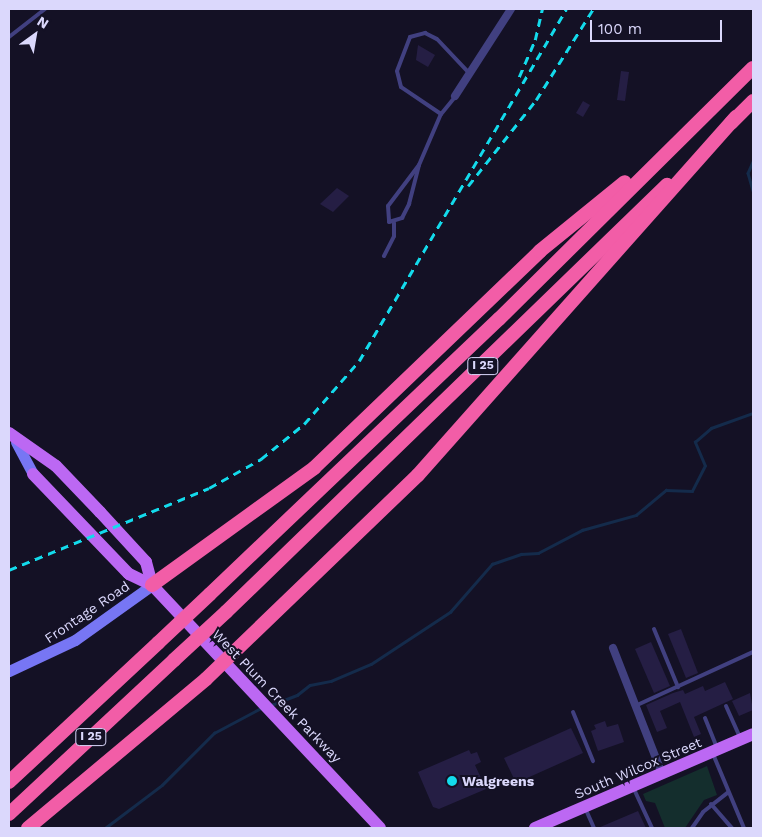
<!DOCTYPE html>
<style>
body{margin:0}
#map{position:relative;width:762px;height:837px;overflow:hidden;background:#141125;font-family:"Work Sans",sans-serif}
div>[style]{position:absolute}
[style*='--x']{left:calc(var(--x)*1px);top:calc(var(--y)*1px);width:calc(var(--w)*1px);rotate:calc(var(--a)*1deg)}
.green>*{inset:0;background:#142e2d}
.stream>*{height:2.5px;margin:-1.25px;padding:0 1.25px;transform-origin:1.25px;border-radius:1.25px;background:#142b4b}
.building>*{inset:0;background:#251e44}
.service>*{height:4px;margin:-2px;padding:0 2px;transform-origin:2px;border-radius:2px;background:#414080}
.minor>*{height:8px;margin:-4px;padding:0 4px;transform-origin:4px;border-radius:4px;background:#414080}
.secondary>*{height:11px;margin:-5.5px;padding:0 5.5px;transform-origin:5.5px;border-radius:5.5px;background:#7776f4}
.primary>*{height:12px;margin:-6px;padding:0 6px;transform-origin:6px;border-radius:6px;background:#bc68f3}
.motorway>*{height:14px;margin:-7px;padding:0 7px;transform-origin:7px;border-radius:7px;background:#f25da7}
.rail>*{height:2.5px;margin-top:-1.25px;transform-origin:0;background:repeating-linear-gradient(90deg,#13dbec 0 8px,transparent 0 14px)}
.motorway-bridge>*{height:14px;margin:-7px;padding:0 7px;transform-origin:7px;border-radius:7px;background:#f25da7}
.dots>*{width:14px;height:14px;translate:-50% -50%;box-sizing:border-box;border:2px solid #141125;border-radius:50%}
span{translate:-50% -50%;white-space:nowrap;text-align:center;line-height:1.15;-webkit-text-stroke:4px #141125;paint-order:stroke}
.shield-label span{padding:1px 4px;background:#141125;border:1px solid;border-radius:4px;-webkit-text-stroke-width:0}
.shield-label{font-size:12px;color:#dbd8fc;font-weight:700}
.street-label{font-size:14px;color:#dbd8fc}
.poi-label{font-size:14px;color:#dbd8fc;font-weight:700}
.left{translate:0 -50%;text-align:left}
.frame{position:absolute;inset:0;border:10px solid #dbd8fc;pointer-events:none}
.north{position:absolute;left:10px;top:10px;width:50px;height:50px;-webkit-text-stroke:4px #141125;paint-order:stroke;rotate:32deg;font-size:14px;font-weight:700;line-height:20px;text-align:center;color:#dbd8fc}
.north::after{content:'';display:block;margin:auto;width:18px;height:22px;background:#dbd8fc;clip-path:polygon(50% 0,100% 100%,50% 72%,0 100%)}
.scale{position:absolute;left:590px;top:20px;width:132px;height:22px;box-sizing:border-box;border:2px solid #dbd8fc;border-top:0;padding-left:6px;font-size:15px;line-height:18px;white-space:nowrap;color:#dbd8fc;-webkit-text-stroke:4px #141125;paint-order:stroke}
</style>
<div id="map">
<div class="green">
<i style="clip-path:polygon(707px 766px,717px 795px,704px 800px,685px 828px,665px 828px,655px 803px,646px 801px,643px 794px)"></i>
</div>
<div class="stream">
<i style="--x:753;--y:162;--w:12;--a:114"></i>
<i style="--x:748;--y:173;--w:19;--a:74"></i>
<i style="--x:271;--y:705;--w:28;--a:-21"></i>
<i style="--x:297;--y:695;--w:16;--a:-38"></i>
<i style="--x:310;--y:685;--w:21;--a:-11"></i>
<i style="--x:331;--y:681;--w:43;--a:-23"></i>
<i style="--x:371;--y:664;--w:95;--a:-33.4"></i>
<i style="--x:450;--y:612;--w:64;--a:-48.8"></i>
<i style="--x:492;--y:564;--w:31;--a:-19"></i>
<i style="--x:521;--y:554;--w:17;--a:-3"></i>
<i style="--x:538;--y:553;--w:50;--a:-27.6"></i>
<i style="--x:582;--y:530;--w:56;--a:-15.5"></i>
<i style="--x:636;--y:515;--w:39;--a:-40"></i>
<i style="--x:666;--y:490;--w:26;--a:2"></i>
<i style="--x:692;--y:491;--w:28;--a:-63"></i>
<i style="--x:705;--y:466;--w:26;--a:-113"></i>
<i style="--x:695;--y:442;--w:21;--a:-41"></i>
<i style="--x:711;--y:428;--w:45;--a:-19.7"></i>
<i style="--x:105;--y:828;--w:71;--a:-37"></i>
<i style="--x:162;--y:785;--w:74;--a:-45"></i>
<i style="--x:214;--y:733;--w:53;--a:-28"></i>
</div>
<div class="building">
<i style="clip-path:polygon(418px 45px,435px 55px,428px 67px,416px 60px)"></i>
<i style="clip-path:polygon(621px 71px,629px 72px,625px 101px,617px 100px)"></i>
<i style="clip-path:polygon(583px 101px,590px 105px,583px 117px,576px 113px)"></i>
<i style="clip-path:polygon(337px 188px,349px 196px,333px 212px,320px 204px)"></i>
<i style="clip-path:polygon(681px 629px,698px 673px,686px 678px,668px 634px)"></i>
<i style="clip-path:polygon(651px 642px,670px 686px,654px 693px,635px 649px)"></i>
<i style="clip-path:polygon(725px 682px,733px 699px,694px 717px,701px 734px,694px 737px,680px 702px,660px 711px,667px 728px,657px 732px,646px 705px,673px 693px,683px 690px,685px 694px,703px 686px,705px 691px)"></i>
<i style="clip-path:polygon(750px 693px,753px 710px,739px 716px,732px 701px)"></i>
<i style="clip-path:polygon(605px 721px,607px 727px,618px 724px,624px 742px,598px 751px,591px 731px,596px 729px,594px 725px)"></i>
<i style="clip-path:polygon(571px 728px,583px 753px,516px 783px,504px 758px)"></i>
<i style="clip-path:polygon(469px 750px,471px 754px,477px 752px,481px 762px,475px 765px,486px 789px,439px 809px,433px 807px,418px 772px)"></i>
<i style="clip-path:polygon(638px 811px,646px 828px,598px 828px)"></i>
</div>
<div class="service">
<i style="--x:9;--y:37;--w:46;--a:-37.9"></i>
<i style="--x:455;--y:97;--w:22;--a:129"></i>
<i style="--x:441;--y:114;--w:48;--a:-146"></i>
<i style="--x:401;--y:87;--w:16;--a:-104"></i>
<i style="--x:397;--y:71;--w:36;--a:-69"></i>
<i style="--x:410;--y:37;--w:16;--a:-15"></i>
<i style="--x:425;--y:33;--w:13;--a:27"></i>
<i style="--x:437;--y:39;--w:48;--a:46.7"></i>
<i style="--x:419;--y:165;--w:51;--a:127.1"></i>
<i style="--x:388;--y:206;--w:16;--a:86"></i>
<i style="--x:389;--y:222;--w:14;--a:-17"></i>
<i style="--x:402;--y:218;--w:16;--a:-63"></i>
<i style="--x:409;--y:204;--w:40;--a:-75.6"></i>
<i style="--x:419;--y:165;--w:56;--a:-66.7"></i>
<i style="--x:384;--y:256;--w:22;--a:-63"></i>
<i style="--x:394;--y:236;--w:13;--a:-90"></i>
<i style="--x:654;--y:629;--w:63;--a:67.5"></i>
<i style="--x:635;--y:706;--w:130;--a:-24.6"></i>
<i style="--x:726;--y:706;--w:34;--a:66"></i>
<i style="--x:573;--y:712;--w:53;--a:67.8"></i>
<i style="--x:705;--y:718;--w:32;--a:68"></i>
<i style="--x:713;--y:754;--w:80;--a:67.3"></i>
<i style="--x:633;--y:787;--w:45;--a:65.1"></i>
<i style="--x:711;--y:804;--w:32;--a:49"></i>
<i style="--x:586;--y:810;--w:20;--a:66"></i>
<i style="--x:692;--y:828;--w:19;--a:-55"></i>
<i style="--x:703;--y:812;--w:31;--a:-38"></i>
</div>
<div class="minor">
<i style="--x:455;--y:96;--w:103;--a:-57.2"></i>
<i style="--x:613;--y:648;--w:135;--a:68.7"></i>
</div>
<div class="secondary">
<i style="--x:16;--y:442;--w:36;--a:62"></i>
<i style="--x:9;--y:671;--w:73;--a:-25.2"></i>
<i style="--x:75;--y:640;--w:95;--a:-35.5"></i>
</div>
<div class="primary">
<i style="--x:9;--y:433;--w:57;--a:35.1"></i>
<i style="--x:56;--y:466;--w:64;--a:46.3"></i>
<i style="--x:100;--y:512;--w:68;--a:47.4"></i>
<i style="--x:146;--y:562;--w:24;--a:75"></i>
<i style="--x:152;--y:585;--w:333;--a:46.8"></i>
<i style="--x:33;--y:474;--w:139;--a:46.2"></i>
<i style="--x:129;--y:574;--w:25;--a:26"></i>
<i style="--x:535;--y:828;--w:237;--a:-23.3"></i>
</div>
<div class="motorway">
<i style="--x:731;--y:123;--w:31;--a:-45"></i>
<i style="--x:152;--y:585;--w:200;--a:-35.8"></i>
<i style="--x:314;--y:468;--w:313;--a:-43.8"></i>
<i style="--x:540;--y:251;--w:109;--a:-39.1"></i>
<i style="--x:210;--y:594;--w:399;--a:-43.6"></i>
<i style="--x:499;--y:319;--w:357;--a:-44.7"></i>
<i style="--x:226;--y:612;--w:614;--a:-44.08"></i>
<i style="--x:9;--y:782;--w:204;--a:-43"></i>
<i style="--x:9;--y:814;--w:226;--a:-43"></i>
<i style="--x:28;--y:828;--w:232;--a:-39.9"></i>
<i style="--x:206;--y:679;--w:294;--a:-43.9"></i>
<i style="--x:418;--y:475;--w:479;--a:-48.4"></i>
</div>
<div class="rail">
<i style="--x:519;--y:77;--w:40;--a:-66.6"></i>
<i style="--x:535;--y:40;--w:32;--a:-77"></i>
<i style="--x:468;--y:186;--w:110;--a:-51.7"></i>
<i style="--x:536;--y:100;--w:107;--a:-57.9"></i>
<i style="--x:9;--y:570;--w:216;--a:-22.3"></i>
<i style="--x:209;--y:488;--w:60;--a:-29.1"></i>
<i style="--x:261;--y:459;--w:55;--a:-39.1"></i>
<i style="--x:304;--y:424;--w:84;--a:-48.9"></i>
<i style="--x:359;--y:361;--w:408;--a:-59.5"></i>
</div>
<div class="motorway-bridge">
<i style="--x:158;--y:643;--w:71;--a:-43.3"></i>
<i style="--x:174;--y:660;--w:71;--a:-42.7"></i>
</div>
<div class="dots">
<i style="left:452px;top:781px;background:#13dbec"></i>
</div>
<div class="shield-label">
<span style="left:483px;top:366px">I 25</span>
<span style="left:91px;top:737px">I 25</span>
</div>
<div class="street-label">
<span style="left:87px;top:612px;rotate:-34deg">Frontage Road</span>
<span style="left:277px;top:696px;rotate:46deg">West Plum Creek Parkway</span>
<span style="left:638px;top:768px;rotate:-23deg">South Wilcox Street</span>
</div>
<div class="poi-label">
<span class="left" style="left:462px;top:781px">Walgreens</span>
</div>
<div class="frame"></div>
<div class="north">N</div>
<div class="scale">100 m</div>
</div>
